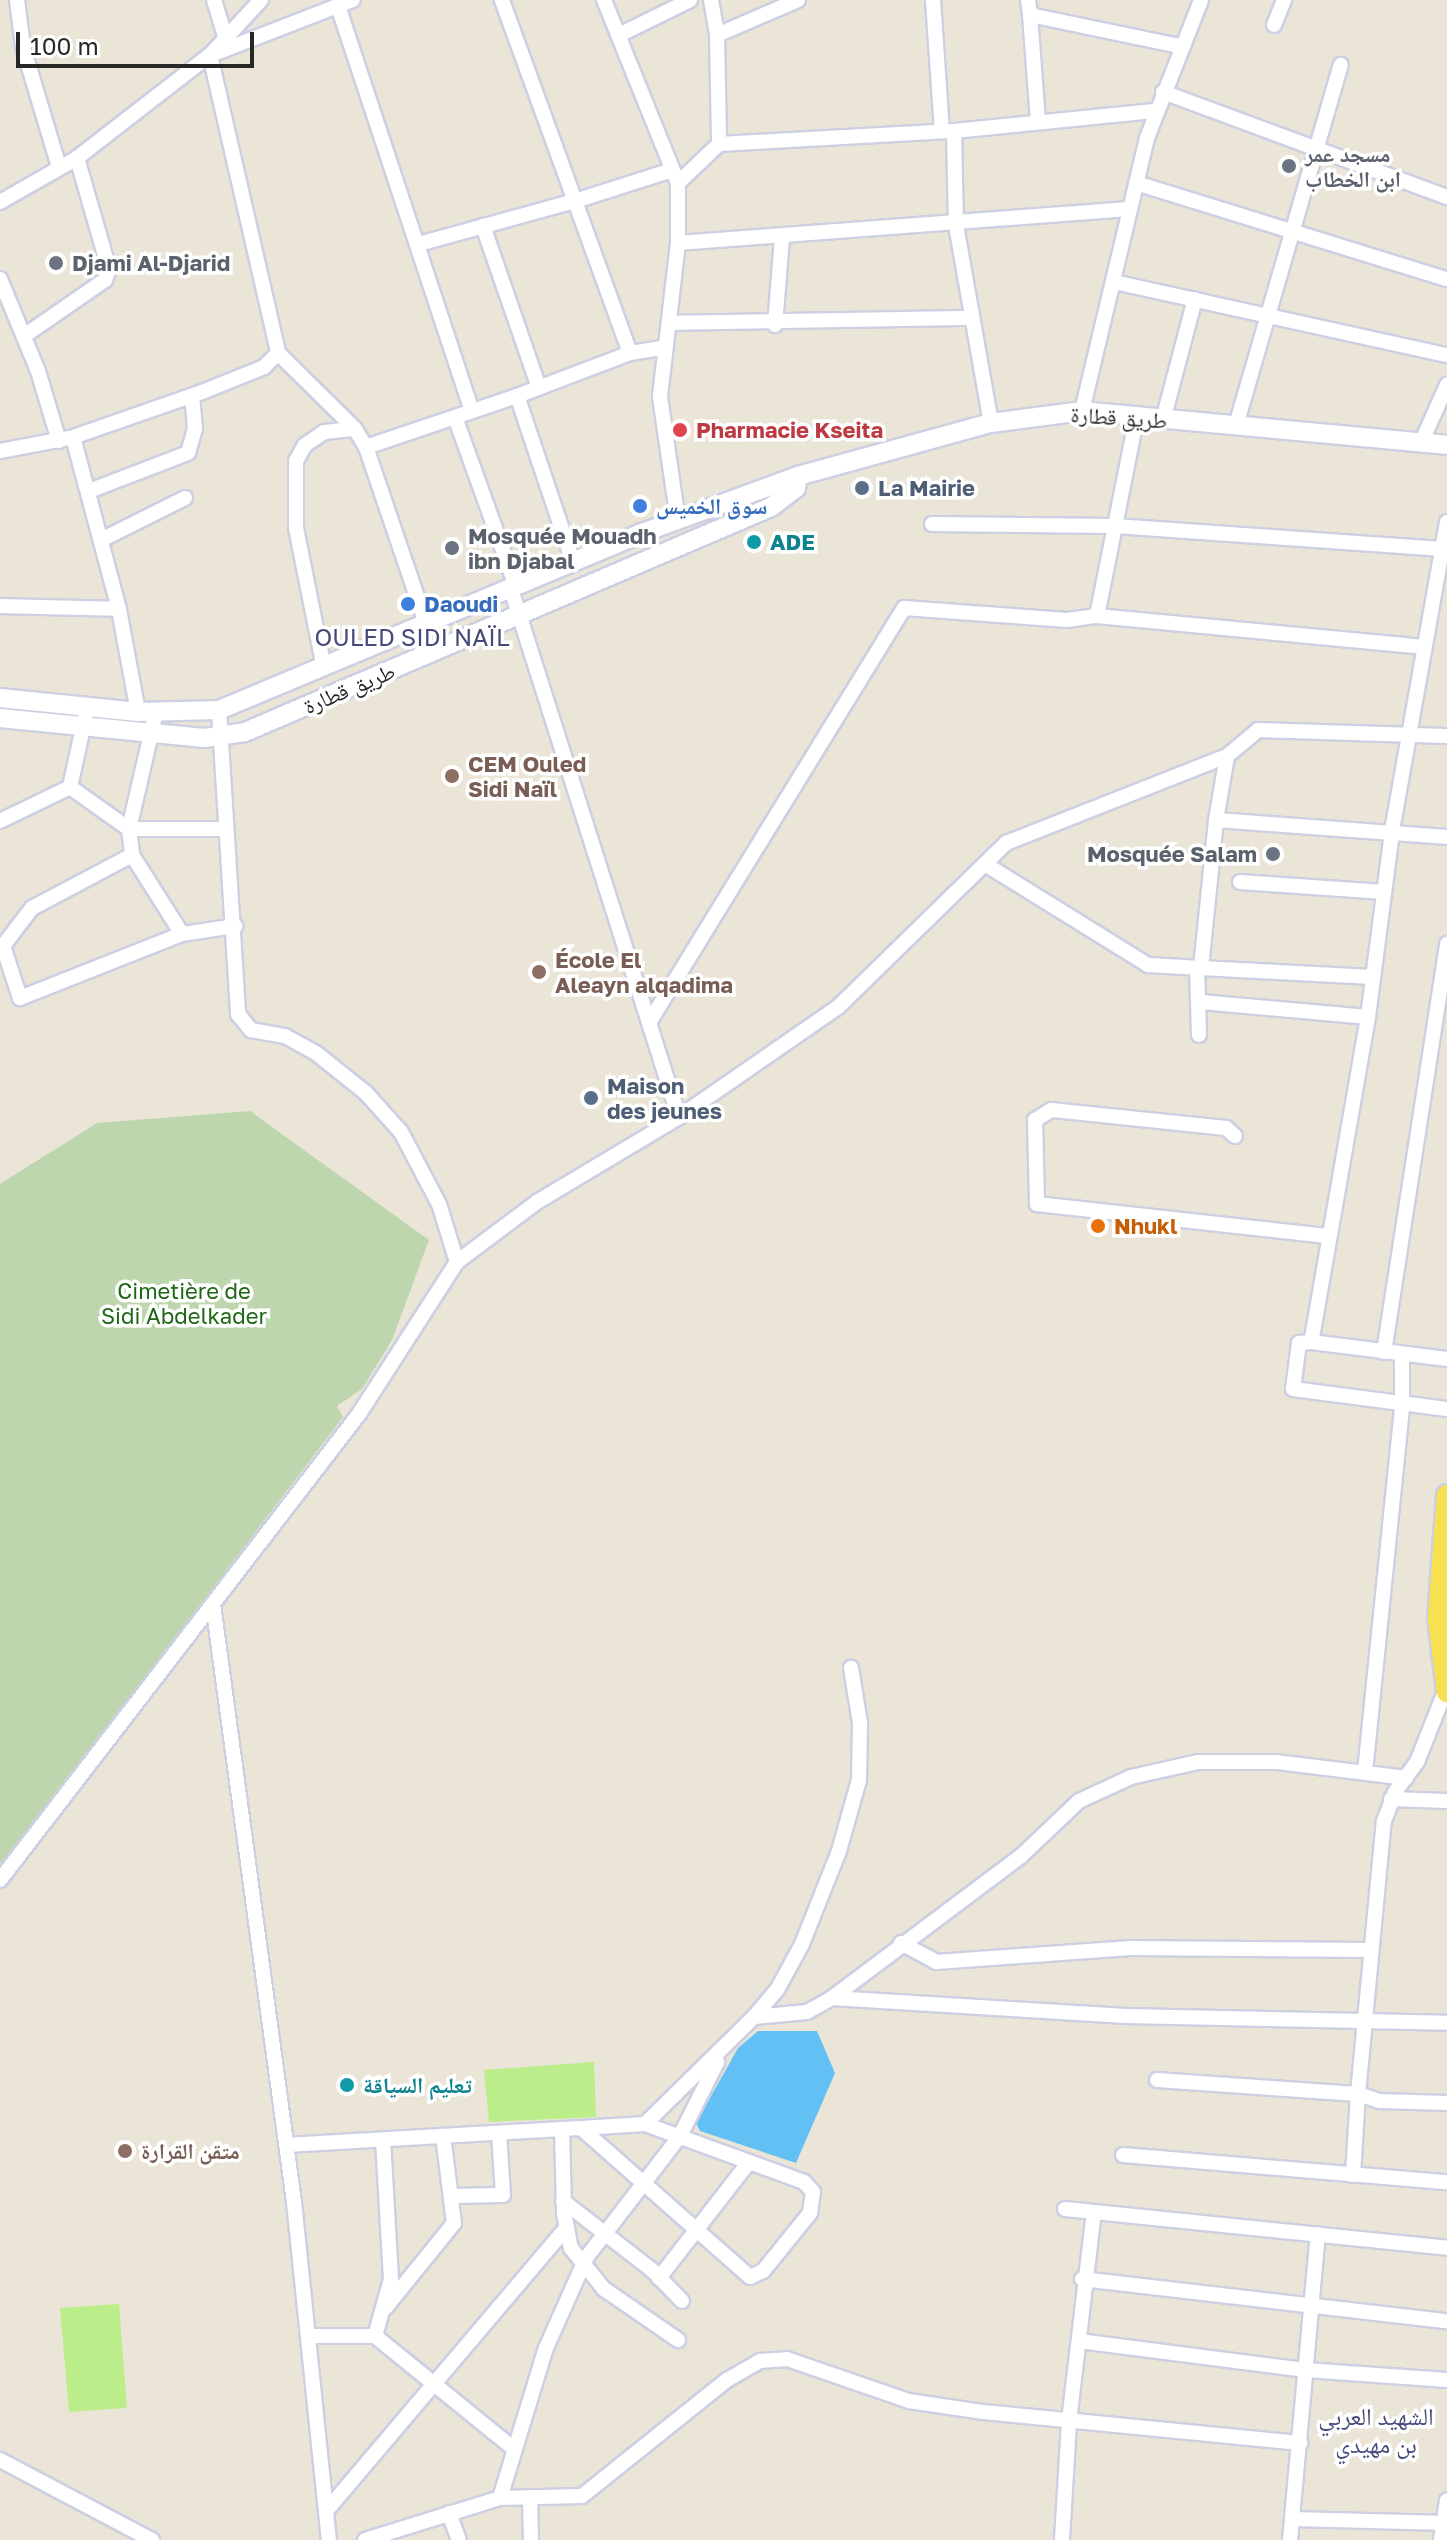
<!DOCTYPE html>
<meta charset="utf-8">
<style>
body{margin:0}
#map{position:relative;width:1447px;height:2540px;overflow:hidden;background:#ebe5d8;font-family:"Golos Text","Noto Naskh Arabic",sans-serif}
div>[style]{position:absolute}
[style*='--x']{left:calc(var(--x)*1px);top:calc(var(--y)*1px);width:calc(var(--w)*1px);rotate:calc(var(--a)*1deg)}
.cemetery>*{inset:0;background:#bed6ae}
.pitch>*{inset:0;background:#bbee8b}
.water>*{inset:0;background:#63c0f5}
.roads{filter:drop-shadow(2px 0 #cdcfe2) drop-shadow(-2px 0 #cdcfe2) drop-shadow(0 2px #cdcfe2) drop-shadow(0 -2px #cdcfe2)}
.street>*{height:14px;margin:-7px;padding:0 7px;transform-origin:7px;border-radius:7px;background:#fff}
.secondary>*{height:18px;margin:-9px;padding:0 9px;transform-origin:9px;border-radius:9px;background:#fff}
.primary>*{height:20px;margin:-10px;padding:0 10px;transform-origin:10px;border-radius:10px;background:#f8e150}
.dots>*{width:22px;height:22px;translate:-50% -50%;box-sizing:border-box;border:4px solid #fff;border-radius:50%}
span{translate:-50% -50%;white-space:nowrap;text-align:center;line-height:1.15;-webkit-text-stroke:7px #fff;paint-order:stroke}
.worship-label{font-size:22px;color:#5b616d;font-weight:700}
.left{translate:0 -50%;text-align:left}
.right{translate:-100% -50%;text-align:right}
.street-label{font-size:22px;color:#272727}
.health-label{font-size:22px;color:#be3a42;font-weight:700}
.service-label{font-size:22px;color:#4e5e75;font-weight:700}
.shop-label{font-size:22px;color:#366cbe;font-weight:700}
.culture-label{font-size:22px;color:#0d838f;font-weight:700}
.education-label{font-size:22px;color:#785e54;font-weight:700}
.food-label{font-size:22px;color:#c56008;font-weight:700}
.park-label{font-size:22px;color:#1e6715}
.neighbourhood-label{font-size:24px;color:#464a7a}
.scale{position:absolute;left:16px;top:32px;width:238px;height:36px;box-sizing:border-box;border:4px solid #272727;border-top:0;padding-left:10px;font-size:24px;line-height:28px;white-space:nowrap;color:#272727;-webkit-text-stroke:6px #fff;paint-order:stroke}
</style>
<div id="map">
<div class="cemetery">
<i style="clip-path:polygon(250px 1111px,429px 1240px,392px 1340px,362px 1389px,337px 1406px,343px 1417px,0 1867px,0 1184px,97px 1123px)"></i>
</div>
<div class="pitch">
<i style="clip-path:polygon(594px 2062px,596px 2117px,489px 2122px,484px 2070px)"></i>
<i style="clip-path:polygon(119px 2304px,127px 2408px,69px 2412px,60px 2308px)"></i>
</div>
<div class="water">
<i style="clip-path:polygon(758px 2031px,817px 2031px,835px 2073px,796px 2163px,700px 2131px,696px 2123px,738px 2048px)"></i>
</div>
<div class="roads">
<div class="street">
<i style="--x:17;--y:0;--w:47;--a:82.7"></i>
<i style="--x:23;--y:47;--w:125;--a:73.3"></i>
<i style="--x:214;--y:0;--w:37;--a:73"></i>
<i style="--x:604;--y:0;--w:197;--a:68"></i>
<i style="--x:678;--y:183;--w:60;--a:90"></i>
<i style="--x:678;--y:243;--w:155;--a:96.7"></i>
<i style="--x:660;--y:397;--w:124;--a:81.7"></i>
<i style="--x:711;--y:0;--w:36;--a:80"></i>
<i style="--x:798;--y:0;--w:88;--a:156.6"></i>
<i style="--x:717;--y:35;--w:109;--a:88.9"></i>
<i style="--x:719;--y:144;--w:235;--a:-3.2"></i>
<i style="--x:954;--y:131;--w:203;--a:-5.7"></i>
<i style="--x:933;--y:0;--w:131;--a:86.1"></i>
<i style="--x:1028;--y:0;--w:15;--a:82"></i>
<i style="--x:1030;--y:15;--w:153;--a:11.7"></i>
<i style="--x:338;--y:6;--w:426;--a:71.7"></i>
<i style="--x:1030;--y:15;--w:107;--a:85.7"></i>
<i style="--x:1274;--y:25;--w:27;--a:-68"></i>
<i style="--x:619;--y:35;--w:79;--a:-26.2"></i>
<i style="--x:210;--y:55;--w:306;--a:77.1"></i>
<i style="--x:211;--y:55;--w:152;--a:-21.2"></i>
<i style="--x:1163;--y:92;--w:303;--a:20.3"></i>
<i style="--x:954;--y:131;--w:94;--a:88.8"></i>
<i style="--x:956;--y:225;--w:201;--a:80"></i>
<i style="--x:678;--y:183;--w:57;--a:-43.6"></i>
<i style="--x:1136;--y:183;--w:325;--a:17.2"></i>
<i style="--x:0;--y:202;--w:89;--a:-29.7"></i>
<i style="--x:77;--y:158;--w:168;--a:-37.8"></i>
<i style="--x:210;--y:55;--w:75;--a:-47.2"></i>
<i style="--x:483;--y:226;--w:171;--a:70.9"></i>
<i style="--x:678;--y:243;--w:452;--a:-4.3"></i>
<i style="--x:419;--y:244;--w:162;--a:-15.4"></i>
<i style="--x:575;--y:201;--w:214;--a:-110"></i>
<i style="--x:0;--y:279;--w:100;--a:67.6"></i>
<i style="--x:38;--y:371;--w:73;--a:73.3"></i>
<i style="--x:1114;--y:282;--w:341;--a:12.4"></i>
<i style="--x:670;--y:323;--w:300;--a:-1"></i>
<i style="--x:775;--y:325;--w:87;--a:-85.4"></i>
<i style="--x:24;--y:336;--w:98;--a:-34.7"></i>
<i style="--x:105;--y:280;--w:12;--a:-70"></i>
<i style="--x:109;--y:269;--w:116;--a:-106.1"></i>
<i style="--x:630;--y:353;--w:162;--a:-109.9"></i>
<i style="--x:575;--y:201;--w:102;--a:-17.7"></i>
<i style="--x:1082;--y:411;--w:281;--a:-76.6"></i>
<i style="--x:1147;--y:138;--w:148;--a:-68.6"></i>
<i style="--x:455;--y:417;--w:180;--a:70.2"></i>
<i style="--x:1163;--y:420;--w:125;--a:-75.2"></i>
<i style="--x:1237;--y:422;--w:372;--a:-73.8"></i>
<i style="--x:1421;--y:443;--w:64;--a:-65.9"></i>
<i style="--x:366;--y:447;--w:159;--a:-18.7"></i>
<i style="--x:0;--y:451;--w:69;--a:-10.8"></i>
<i style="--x:89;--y:491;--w:106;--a:-21"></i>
<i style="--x:188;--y:453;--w:25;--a:-74"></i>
<i style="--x:195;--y:429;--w:33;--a:-95"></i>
<i style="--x:1447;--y:522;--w:315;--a:100.1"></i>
<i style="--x:1392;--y:832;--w:187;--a:97.4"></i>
<i style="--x:1368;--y:1017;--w:330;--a:99.9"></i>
<i style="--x:1311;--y:1342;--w:12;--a:175"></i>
<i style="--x:1299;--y:1343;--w:46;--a:97.4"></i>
<i style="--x:1293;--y:1389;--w:155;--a:7.4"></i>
<i style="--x:932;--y:524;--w:183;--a:0.6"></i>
<i style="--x:1115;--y:526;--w:328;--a:4"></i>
<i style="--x:101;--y:540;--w:94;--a:-26.6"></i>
<i style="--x:573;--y:562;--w:175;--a:-108.6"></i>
<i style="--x:517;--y:396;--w:121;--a:-20.8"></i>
<i style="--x:630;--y:353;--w:36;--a:-9"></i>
<i style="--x:511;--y:589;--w:554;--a:72.35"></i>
<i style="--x:0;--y:606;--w:119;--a:1.4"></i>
<i style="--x:1097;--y:616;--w:200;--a:-78.7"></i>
<i style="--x:324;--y:668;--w:143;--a:-101.3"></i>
<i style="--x:296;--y:528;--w:67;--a:-90"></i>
<i style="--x:296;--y:461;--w:18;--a:-61"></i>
<i style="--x:305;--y:445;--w:23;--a:-34"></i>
<i style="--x:324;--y:432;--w:31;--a:-6"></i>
<i style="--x:355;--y:429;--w:21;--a:59"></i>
<i style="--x:366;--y:447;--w:189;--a:71.2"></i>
<i style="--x:219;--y:710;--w:305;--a:86.4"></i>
<i style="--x:238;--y:1014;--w:21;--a:51"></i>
<i style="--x:251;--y:1030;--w:35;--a:10"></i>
<i style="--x:285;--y:1036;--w:35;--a:29"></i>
<i style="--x:316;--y:1053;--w:64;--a:38.7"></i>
<i style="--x:366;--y:1093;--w:52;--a:48.1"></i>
<i style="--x:401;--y:1132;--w:81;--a:62.2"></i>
<i style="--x:439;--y:1204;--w:61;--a:72.8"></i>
<i style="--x:138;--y:712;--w:105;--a:-100.5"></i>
<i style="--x:119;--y:609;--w:178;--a:-105"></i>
<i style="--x:73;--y:437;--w:137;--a:-19.2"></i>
<i style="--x:202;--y:392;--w:67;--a:-22"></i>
<i style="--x:264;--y:367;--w:20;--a:-45"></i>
<i style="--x:278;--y:353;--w:108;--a:44.6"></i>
<i style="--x:156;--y:712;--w:120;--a:103"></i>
<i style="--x:129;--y:829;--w:26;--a:83"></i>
<i style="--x:132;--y:855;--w:93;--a:57.7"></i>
<i style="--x:182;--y:934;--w:54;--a:-8.6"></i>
<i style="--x:70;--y:787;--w:72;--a:35.4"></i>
<i style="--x:129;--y:829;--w:97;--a:0"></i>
<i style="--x:1216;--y:820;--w:65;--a:-80.2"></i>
<i style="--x:0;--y:821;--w:78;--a:-25.9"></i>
<i style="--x:70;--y:787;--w:71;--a:-77.7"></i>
<i style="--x:985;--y:864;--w:192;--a:31.8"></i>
<i style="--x:1148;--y:965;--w:53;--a:3.2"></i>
<i style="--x:1201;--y:968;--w:149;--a:-84.2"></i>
<i style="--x:1216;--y:820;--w:232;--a:4.2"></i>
<i style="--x:1240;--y:882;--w:144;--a:4"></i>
<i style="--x:3;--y:946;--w:55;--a:71.9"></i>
<i style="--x:20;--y:998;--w:174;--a:-21.6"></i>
<i style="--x:0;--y:950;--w:53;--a:-52.7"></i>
<i style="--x:32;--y:908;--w:113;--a:-27.9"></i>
<i style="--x:1197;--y:968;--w:67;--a:88.3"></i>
<i style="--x:1201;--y:968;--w:172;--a:3"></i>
<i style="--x:1201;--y:1002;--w:168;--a:5.1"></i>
<i style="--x:650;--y:1021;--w:485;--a:-58.4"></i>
<i style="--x:904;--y:608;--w:163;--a:4.2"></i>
<i style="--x:1067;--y:620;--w:30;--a:-8"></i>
<i style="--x:1097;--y:616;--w:328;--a:5.4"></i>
<i style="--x:1235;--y:1136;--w:12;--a:-138"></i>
<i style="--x:1226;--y:1128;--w:176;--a:-174.1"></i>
<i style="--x:1051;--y:1110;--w:19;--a:148"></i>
<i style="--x:1035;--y:1120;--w:84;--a:88.6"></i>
<i style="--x:1037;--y:1204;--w:294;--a:6.3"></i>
<i style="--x:1311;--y:1342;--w:137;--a:7.1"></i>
<i style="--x:1384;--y:1352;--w:413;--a:-81.2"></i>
<i style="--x:213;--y:1604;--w:603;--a:82.29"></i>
<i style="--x:294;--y:2202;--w:340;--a:84.1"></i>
<i style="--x:1365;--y:1772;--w:368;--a:-84.2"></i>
<i style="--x:1402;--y:1406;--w:52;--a:-90"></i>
<i style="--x:1391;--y:1799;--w:56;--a:2"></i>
<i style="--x:0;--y:1880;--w:588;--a:-52.39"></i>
<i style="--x:359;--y:1414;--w:181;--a:-57.2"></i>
<i style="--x:457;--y:1262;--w:100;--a:-36.9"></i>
<i style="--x:537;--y:1202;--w:165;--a:-30.9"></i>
<i style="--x:679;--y:1117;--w:193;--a:-34.7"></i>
<i style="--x:838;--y:1007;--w:235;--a:-44.3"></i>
<i style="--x:1006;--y:843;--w:238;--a:-21.5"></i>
<i style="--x:1227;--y:756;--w:40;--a:-40"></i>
<i style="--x:1258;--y:730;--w:189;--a:1.8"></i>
<i style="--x:901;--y:1943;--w:40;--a:28"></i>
<i style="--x:936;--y:1962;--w:195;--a:-4.1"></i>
<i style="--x:1130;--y:1948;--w:239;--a:0.5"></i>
<i style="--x:832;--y:1998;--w:294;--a:3.5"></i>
<i style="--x:1125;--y:2016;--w:322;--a:1.2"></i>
<i style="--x:754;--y:2017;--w:53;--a:-5.4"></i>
<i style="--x:807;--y:2012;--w:29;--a:-29"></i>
<i style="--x:832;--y:1998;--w:235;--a:-36.9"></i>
<i style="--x:1020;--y:1857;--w:81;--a:-43.5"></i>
<i style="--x:1079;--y:1801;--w:57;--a:-24.8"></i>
<i style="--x:1131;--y:1777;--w:69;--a:-12.6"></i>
<i style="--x:1198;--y:1762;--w:78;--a:0"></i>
<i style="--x:1276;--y:1762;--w:131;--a:7"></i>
<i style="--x:1157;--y:2080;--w:201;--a:4"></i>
<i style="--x:1358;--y:2094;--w:274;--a:-84.6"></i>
<i style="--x:1384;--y:1821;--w:31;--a:-69"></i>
<i style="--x:1395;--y:1792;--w:37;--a:-54"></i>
<i style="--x:1417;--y:1762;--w:79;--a:-68.3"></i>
<i style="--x:645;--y:2124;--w:153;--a:-44.5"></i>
<i style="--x:754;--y:2017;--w:35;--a:-50"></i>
<i style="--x:777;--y:1990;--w:52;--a:-61.5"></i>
<i style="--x:802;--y:1944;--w:100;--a:-68.3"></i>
<i style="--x:839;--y:1851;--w:74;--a:-74.3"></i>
<i style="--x:859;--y:1780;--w:57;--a:-89"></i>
<i style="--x:860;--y:1723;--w:56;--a:-99.3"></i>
<i style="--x:562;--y:2129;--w:84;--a:88.6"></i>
<i style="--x:564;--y:2213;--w:36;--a:79"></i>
<i style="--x:571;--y:2248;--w:53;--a:51.2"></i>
<i style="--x:604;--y:2289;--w:90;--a:34.6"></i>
<i style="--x:286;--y:2145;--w:276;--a:-3.3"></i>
<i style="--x:562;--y:2129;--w:19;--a:-3"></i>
<i style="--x:581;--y:2128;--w:64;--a:-3.6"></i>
<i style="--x:645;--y:2124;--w:169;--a:20"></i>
<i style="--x:804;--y:2182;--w:13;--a:48"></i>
<i style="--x:813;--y:2192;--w:21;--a:98"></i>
<i style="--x:810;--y:2213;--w:75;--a:129"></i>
<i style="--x:763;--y:2271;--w:14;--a:155"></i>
<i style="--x:750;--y:2277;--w:225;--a:-138.6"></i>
<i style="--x:1123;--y:2155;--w:325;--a:4.8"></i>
<i style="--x:1353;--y:2175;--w:81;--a:-86.5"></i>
<i style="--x:1358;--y:2094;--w:23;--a:18"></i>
<i style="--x:1380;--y:2101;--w:67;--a:1.7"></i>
<i style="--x:451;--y:2196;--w:52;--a:-1.1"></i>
<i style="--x:503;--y:2195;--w:62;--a:-93.7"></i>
<i style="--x:563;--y:2201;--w:113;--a:37.8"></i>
<i style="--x:652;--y:2270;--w:43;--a:45.9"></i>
<i style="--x:1065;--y:2209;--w:384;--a:5.8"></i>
<i style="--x:659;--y:2278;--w:147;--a:-52.2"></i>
<i style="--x:1082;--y:2279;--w:367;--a:6.6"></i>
<i style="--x:386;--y:2307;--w:108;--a:-51"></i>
<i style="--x:454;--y:2223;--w:88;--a:-97.2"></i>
<i style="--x:308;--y:2336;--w:67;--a:0"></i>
<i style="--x:375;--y:2336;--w:179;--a:39.1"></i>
<i style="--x:375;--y:2336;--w:59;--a:-74.3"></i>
<i style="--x:391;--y:2279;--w:139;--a:-93.3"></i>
<i style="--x:1079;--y:2341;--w:229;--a:7.3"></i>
<i style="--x:1306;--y:2370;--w:141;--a:4.1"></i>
<i style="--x:0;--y:2460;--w:172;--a:27.8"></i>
<i style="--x:530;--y:2497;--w:43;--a:88.7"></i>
<i style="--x:500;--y:2498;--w:157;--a:-73"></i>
<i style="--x:546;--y:2348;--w:98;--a:-66"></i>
<i style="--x:586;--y:2258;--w:154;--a:-52.4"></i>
<i style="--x:680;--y:2136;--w:83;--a:-63.4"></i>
<i style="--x:327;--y:2510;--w:371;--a:-49.7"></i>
<i style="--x:449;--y:2513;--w:29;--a:70"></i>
<i style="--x:1292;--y:2519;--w:155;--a:1.5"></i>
<i style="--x:365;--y:2540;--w:141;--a:-17.3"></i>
<i style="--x:500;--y:2498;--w:82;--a:-1.4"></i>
<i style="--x:582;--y:2496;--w:186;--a:-38.7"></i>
<i style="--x:727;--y:2380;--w:38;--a:-30"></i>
<i style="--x:760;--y:2361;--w:27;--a:-4"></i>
<i style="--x:787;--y:2359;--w:129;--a:19"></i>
<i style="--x:909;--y:2401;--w:75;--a:8.5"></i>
<i style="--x:983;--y:2412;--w:319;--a:5.6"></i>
<i style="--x:1062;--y:2540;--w:119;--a:-86.6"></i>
<i style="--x:1069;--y:2421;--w:210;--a:-83.2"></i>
<i style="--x:1290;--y:2540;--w:307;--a:-84.8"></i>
<i style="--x:1441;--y:2540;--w:40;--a:-81.5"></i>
</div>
<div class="secondary">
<i style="--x:0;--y:698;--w:139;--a:5.8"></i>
<i style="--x:138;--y:712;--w:81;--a:-1.4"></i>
<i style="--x:219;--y:710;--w:459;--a:-22.7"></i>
<i style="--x:642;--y:533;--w:166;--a:-20.1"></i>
<i style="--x:798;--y:476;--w:200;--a:-15.4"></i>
<i style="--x:991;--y:423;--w:92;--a:-7.5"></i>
<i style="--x:1082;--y:411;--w:367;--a:5.3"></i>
<i style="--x:0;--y:718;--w:205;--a:5.6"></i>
<i style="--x:204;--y:738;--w:41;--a:-8.3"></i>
<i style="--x:245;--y:732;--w:572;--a:-23.16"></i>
<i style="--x:771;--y:507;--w:31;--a:-37"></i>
<i style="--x:796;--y:488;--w:12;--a:-81"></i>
</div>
<div class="primary">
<i style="--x:1447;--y:1495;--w:123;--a:94.2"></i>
<i style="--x:1438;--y:1618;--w:75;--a:83.1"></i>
</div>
</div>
<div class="dots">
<i style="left:1289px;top:166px;background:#6b7280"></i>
<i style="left:56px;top:263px;background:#6b7280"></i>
<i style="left:680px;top:430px;background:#e0444e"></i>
<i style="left:862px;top:488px;background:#5c6f8a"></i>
<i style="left:640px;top:506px;background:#3f7fe0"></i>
<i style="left:754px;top:542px;background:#0f9aa8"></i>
<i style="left:452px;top:548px;background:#6b7280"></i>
<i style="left:408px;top:604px;background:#3f7fe0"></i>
<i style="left:452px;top:776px;background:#8d6e63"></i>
<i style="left:1273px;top:854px;background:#6b7280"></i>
<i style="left:539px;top:972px;background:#8d6e63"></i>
<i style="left:591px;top:1098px;background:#5c6f8a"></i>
<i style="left:1098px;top:1226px;background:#e8710a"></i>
<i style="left:347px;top:2085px;background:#0f9aa8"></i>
<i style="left:125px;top:2151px;background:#8d6e63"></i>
</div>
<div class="worship-label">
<span class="left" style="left:1305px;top:166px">مسجد عمر<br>ابن الخطاب</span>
<span class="left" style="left:72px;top:263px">Djami Al-Djarid</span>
<span class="left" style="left:468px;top:548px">Mosquée Mouadh<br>ibn Djabal</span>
<span class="right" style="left:1257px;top:854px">Mosquée Salam</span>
</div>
<div class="street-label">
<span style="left:1119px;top:417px;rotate:4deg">طريق قطارة</span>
<span style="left:349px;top:688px;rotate:-23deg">طريق قطارة</span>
</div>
<div class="health-label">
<span class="left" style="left:696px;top:430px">Pharmacie Kseita</span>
</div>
<div class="service-label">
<span class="left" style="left:878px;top:488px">La Mairie</span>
<span class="left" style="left:607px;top:1098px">Maison<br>des jeunes</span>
</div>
<div class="shop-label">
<span class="left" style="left:656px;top:506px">سوق الخميس</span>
<span class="left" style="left:424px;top:604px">Daoudi</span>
</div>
<div class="culture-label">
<span class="left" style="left:770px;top:542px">ADE</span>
<span class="left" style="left:363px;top:2085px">تعليم السياقة</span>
</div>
<div class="education-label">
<span class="left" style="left:468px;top:776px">CEM Ouled<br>Sidi Naïl</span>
<span class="left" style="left:555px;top:972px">École El<br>Aleayn alqadima</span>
<span class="left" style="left:141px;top:2151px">متقن القرارة</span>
</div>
<div class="food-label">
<span class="left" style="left:1114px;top:1226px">Nhukl</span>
</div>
<div class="park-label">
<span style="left:184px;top:1303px">Cimetière de<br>Sidi Abdelkader</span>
</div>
<div class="neighbourhood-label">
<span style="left:412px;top:637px">OULED SIDI NAÏL</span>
<span style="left:1376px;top:2430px">الشهيد العربي<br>بن مهيدي</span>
</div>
<div class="scale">100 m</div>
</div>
